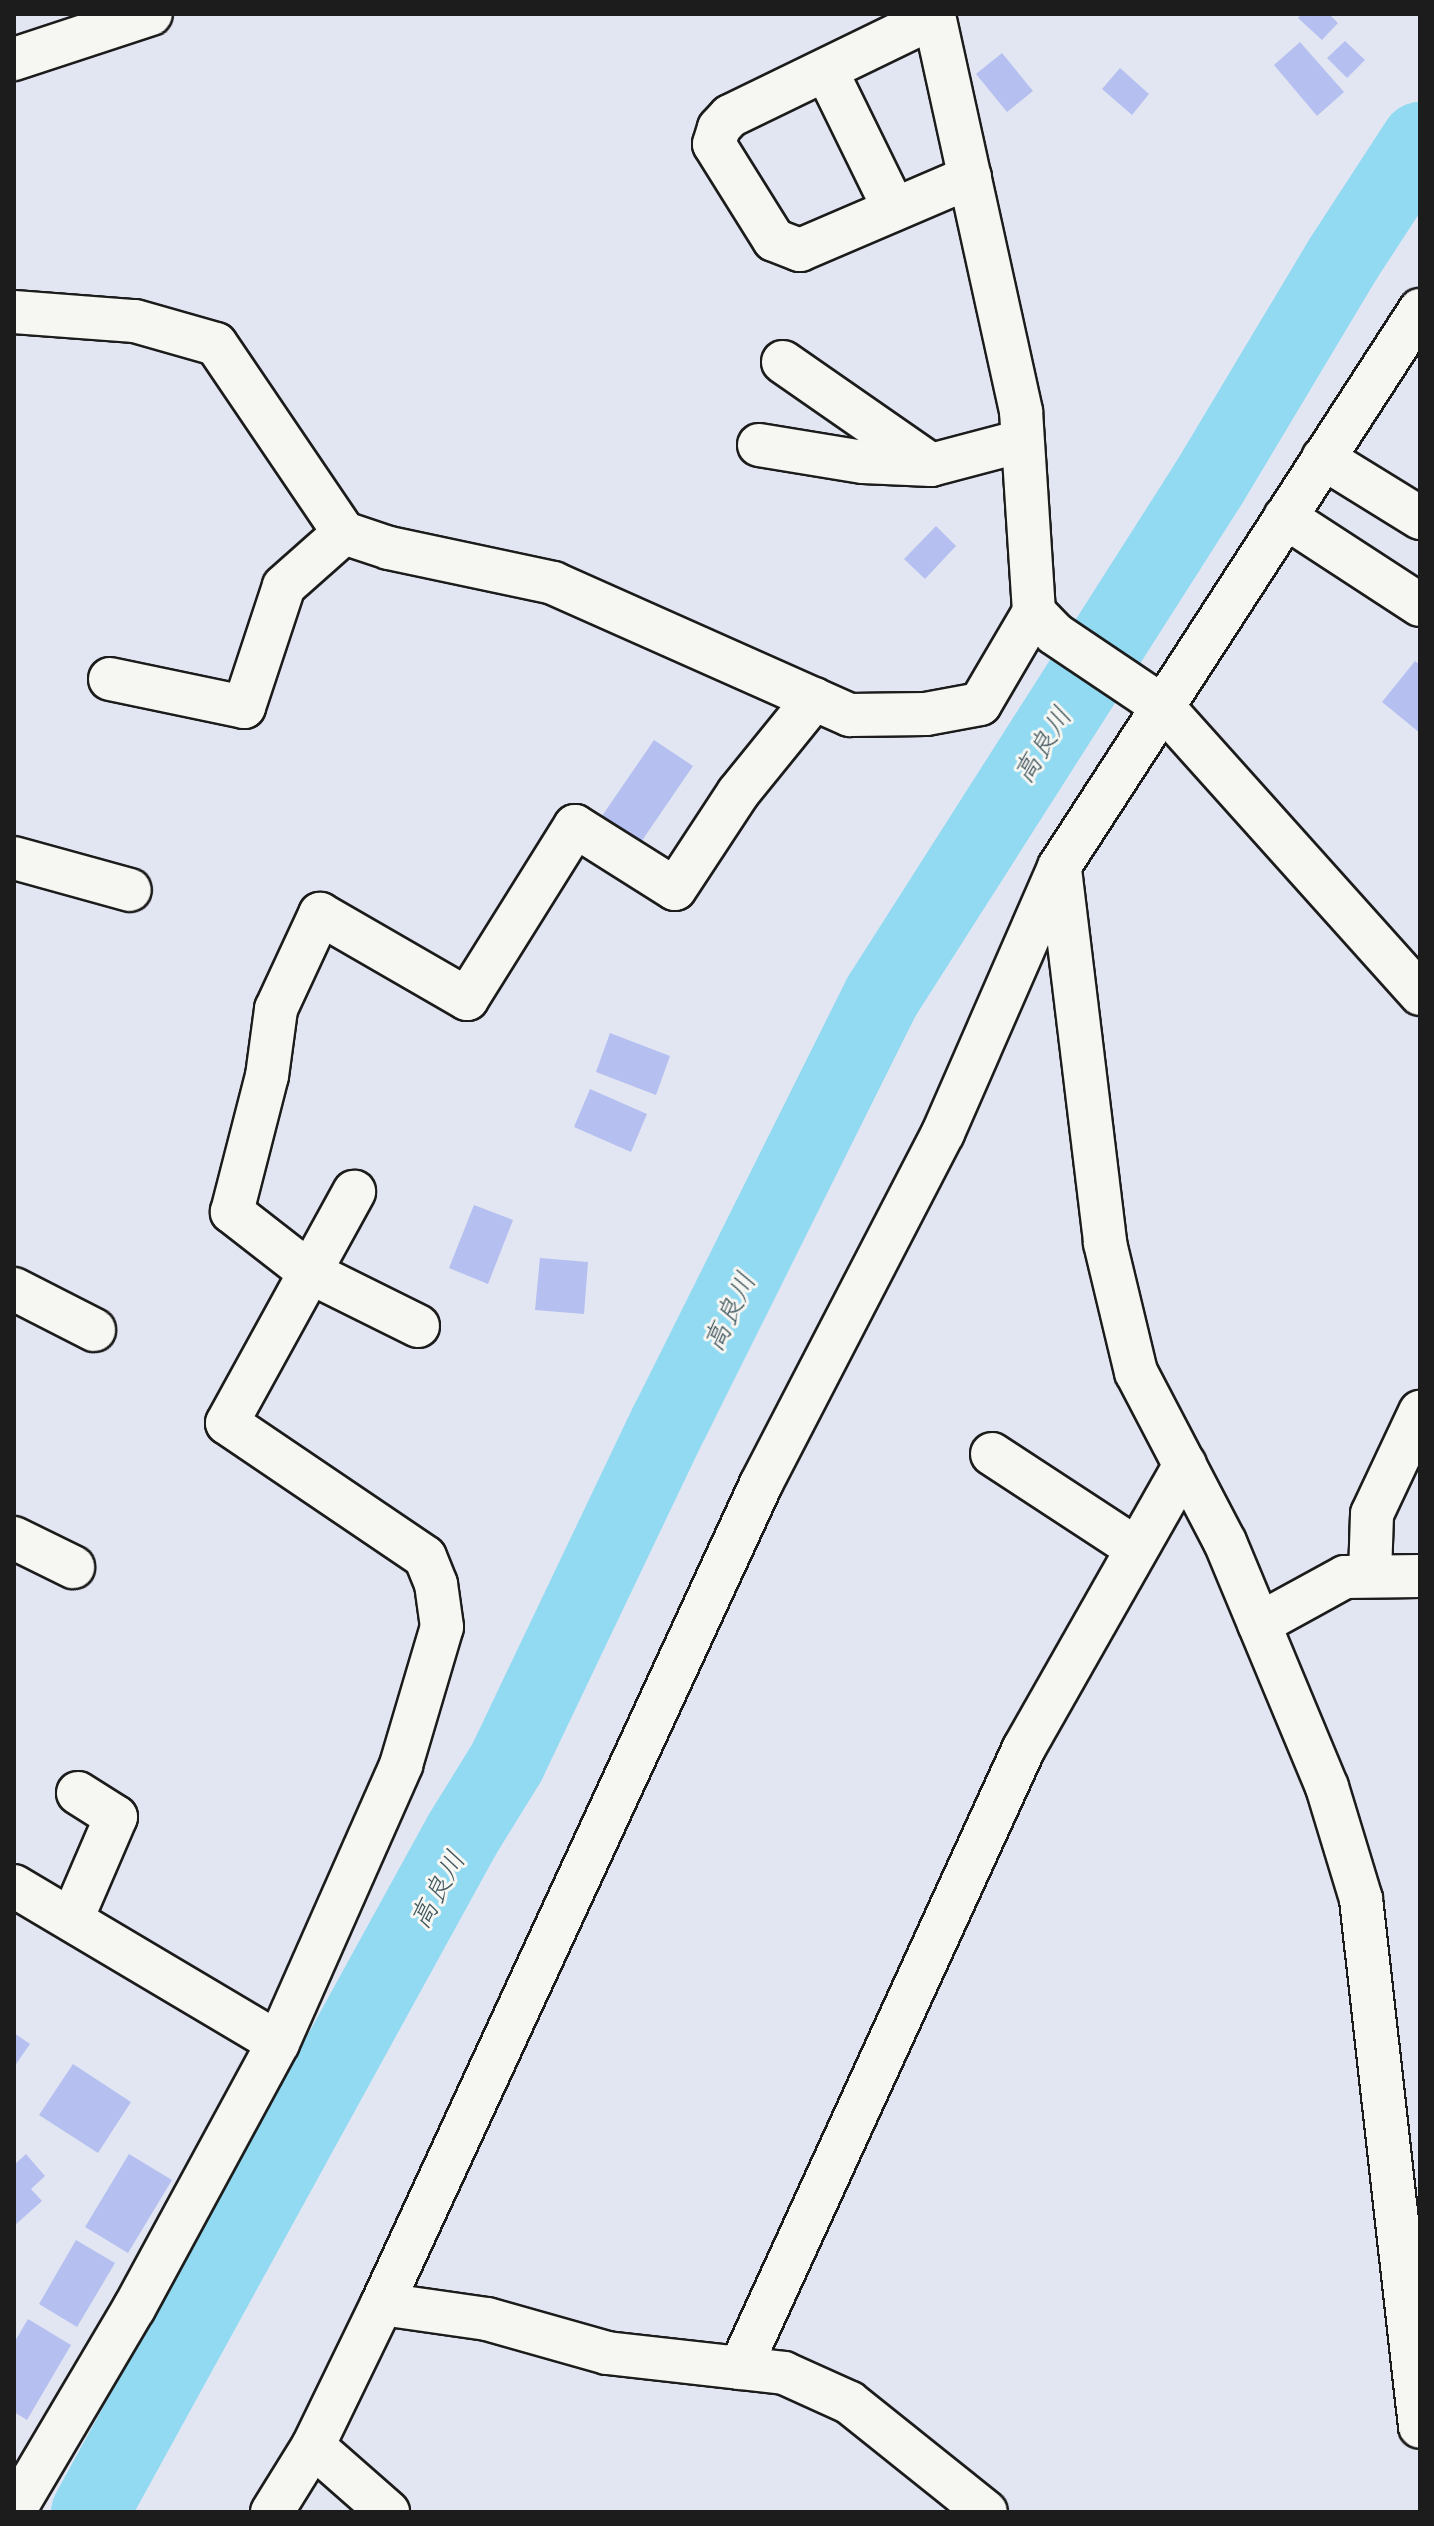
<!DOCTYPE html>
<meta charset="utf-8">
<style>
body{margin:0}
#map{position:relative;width:1434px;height:2526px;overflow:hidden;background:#e2e6f2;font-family:"Playpen Sans","Klee One",sans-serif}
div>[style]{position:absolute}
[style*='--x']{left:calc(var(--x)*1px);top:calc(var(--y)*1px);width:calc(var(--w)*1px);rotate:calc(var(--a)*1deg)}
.river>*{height:78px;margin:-39px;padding:0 39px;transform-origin:39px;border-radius:39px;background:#91daf2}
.building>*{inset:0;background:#b5c0f1}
.roads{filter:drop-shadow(2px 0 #1c1c1c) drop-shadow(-2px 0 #1c1c1c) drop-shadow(0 2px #1c1c1c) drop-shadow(0 -2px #1c1c1c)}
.minor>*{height:42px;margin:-21px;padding:0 21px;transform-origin:21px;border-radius:21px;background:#f6f6f2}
span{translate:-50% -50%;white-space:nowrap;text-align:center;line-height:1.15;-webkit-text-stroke:6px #f6f6f2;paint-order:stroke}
.water-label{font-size:28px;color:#3f555c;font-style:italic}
.frame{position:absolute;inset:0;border:16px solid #1c1c1c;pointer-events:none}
</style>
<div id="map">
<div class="river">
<i style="--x:90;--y:2512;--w:772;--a:-61.21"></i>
<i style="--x:462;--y:1835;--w:86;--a:-58.3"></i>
<i style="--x:507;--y:1762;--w:376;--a:-64.5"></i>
<i style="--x:669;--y:1423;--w:477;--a:-63.5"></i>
<i style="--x:882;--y:996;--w:608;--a:-57.49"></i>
<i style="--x:1209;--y:483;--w:261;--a:-59.1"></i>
<i style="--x:1343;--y:259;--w:141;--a:-56.9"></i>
</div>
<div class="building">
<i style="clip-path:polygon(1302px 14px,1329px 14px,1338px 23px,1322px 40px,1298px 18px)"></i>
<i style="clip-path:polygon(1345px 41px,1365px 60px,1347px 78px,1327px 58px)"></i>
<i style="clip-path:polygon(1300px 42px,1344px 92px,1317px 116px,1274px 65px)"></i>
<i style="clip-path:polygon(1002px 53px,1033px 91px,1007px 112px,976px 74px)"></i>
<i style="clip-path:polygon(1120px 68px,1149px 94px,1132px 115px,1102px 89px)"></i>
<i style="clip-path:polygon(936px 526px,956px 546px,925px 579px,904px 559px)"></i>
<i style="clip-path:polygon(1415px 661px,1420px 665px,1420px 733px,1382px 702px)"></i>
<i style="clip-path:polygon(654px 740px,693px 766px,641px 842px,602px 816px)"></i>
<i style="clip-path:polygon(610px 1033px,670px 1056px,656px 1095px,596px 1072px)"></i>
<i style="clip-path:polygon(590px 1089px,647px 1114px,631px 1152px,574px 1127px)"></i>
<i style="clip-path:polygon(474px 1205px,513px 1220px,488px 1284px,449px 1268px)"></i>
<i style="clip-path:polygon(540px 1258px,588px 1262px,584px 1314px,535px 1310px)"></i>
<i style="clip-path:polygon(14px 2033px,30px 2044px,14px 2067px)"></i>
<i style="clip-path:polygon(73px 2064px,131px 2102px,98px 2153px,39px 2115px)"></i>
<i style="clip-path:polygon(26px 2154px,45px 2176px,31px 2189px,42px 2201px,14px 2226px,14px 2165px)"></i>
<i style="clip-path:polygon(129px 2154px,172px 2180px,128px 2253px,85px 2227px)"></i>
<i style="clip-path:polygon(76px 2240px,115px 2263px,77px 2327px,39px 2304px)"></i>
<i style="clip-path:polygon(28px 2319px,71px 2345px,27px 2420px,14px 2412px,14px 2343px)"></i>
</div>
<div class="roads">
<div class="minor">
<i style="--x:934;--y:17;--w:227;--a:154.1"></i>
<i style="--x:730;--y:116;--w:16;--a:133"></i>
<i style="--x:719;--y:128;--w:17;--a:107"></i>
<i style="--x:714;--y:144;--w:113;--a:58"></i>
<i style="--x:774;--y:240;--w:28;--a:21"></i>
<i style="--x:800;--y:250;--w:185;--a:-23.2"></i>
<i style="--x:14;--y:59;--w:144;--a:-18.2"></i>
<i style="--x:826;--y:70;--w:155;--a:63.9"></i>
<i style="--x:14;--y:312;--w:121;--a:4.3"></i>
<i style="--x:135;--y:321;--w:84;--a:15.9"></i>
<i style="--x:216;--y:344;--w:228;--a:55.9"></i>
<i style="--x:344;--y:533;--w:47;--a:18.4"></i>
<i style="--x:389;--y:548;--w:168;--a:12"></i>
<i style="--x:553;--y:583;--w:325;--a:24"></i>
<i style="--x:850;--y:715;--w:76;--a:-0.8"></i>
<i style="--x:926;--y:714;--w:55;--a:-10.5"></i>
<i style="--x:980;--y:704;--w:107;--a:-59.6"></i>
<i style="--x:1034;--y:612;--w:201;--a:-93.7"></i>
<i style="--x:1021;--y:411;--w:406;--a:-102.4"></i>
<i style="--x:783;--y:362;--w:180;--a:34.8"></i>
<i style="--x:931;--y:465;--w:94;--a:-14.8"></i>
<i style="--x:759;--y:445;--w:105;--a:9.3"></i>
<i style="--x:863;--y:462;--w:68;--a:2.5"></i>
<i style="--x:1323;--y:458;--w:114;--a:31.7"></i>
<i style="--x:1285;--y:517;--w:161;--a:33.1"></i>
<i style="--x:1034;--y:612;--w:30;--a:46"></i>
<i style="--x:1055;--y:634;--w:129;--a:33.9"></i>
<i style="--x:1162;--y:706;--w:387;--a:48.1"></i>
<i style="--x:110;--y:679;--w:137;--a:11.8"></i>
<i style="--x:244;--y:707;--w:127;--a:-71.7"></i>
<i style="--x:284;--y:586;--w:80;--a:-41.5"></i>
<i style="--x:14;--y:858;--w:120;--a:15.4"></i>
<i style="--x:1060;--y:869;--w:377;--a:83.1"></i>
<i style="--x:1105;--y:1243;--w:133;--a:76.5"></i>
<i style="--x:1136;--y:1372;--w:192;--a:62.4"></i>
<i style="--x:1225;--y:1542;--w:265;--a:67.4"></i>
<i style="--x:1327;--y:1787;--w:117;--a:73.1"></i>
<i style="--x:1361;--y:1899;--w:531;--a:83.62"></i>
<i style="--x:14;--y:1289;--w:90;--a:27.1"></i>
<i style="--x:418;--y:1326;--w:122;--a:-153.6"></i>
<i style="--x:309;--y:1272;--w:98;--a:-142.1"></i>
<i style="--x:232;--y:1212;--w:140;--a:-75.6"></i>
<i style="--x:267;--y:1076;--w:68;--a:-82.3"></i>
<i style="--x:276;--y:1009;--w:105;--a:-65.1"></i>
<i style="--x:320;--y:914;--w:170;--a:30"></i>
<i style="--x:467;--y:999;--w:204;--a:-58"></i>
<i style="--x:575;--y:826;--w:118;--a:32.2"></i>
<i style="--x:675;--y:889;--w:115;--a:-56.7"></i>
<i style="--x:738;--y:793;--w:121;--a:-51"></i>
<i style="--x:992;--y:1454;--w:173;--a:33.2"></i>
<i style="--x:14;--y:1538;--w:66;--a:26.2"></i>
<i style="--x:1370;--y:1575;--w:61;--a:-88.1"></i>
<i style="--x:1372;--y:1514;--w:113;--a:-64.8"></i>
<i style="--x:1259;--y:1624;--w:98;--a:-28.7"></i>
<i style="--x:1345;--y:1577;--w:75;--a:-0.8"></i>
<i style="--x:14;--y:1886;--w:307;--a:30.7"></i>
<i style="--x:278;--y:2043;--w:302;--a:118.5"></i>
<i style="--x:134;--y:2308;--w:236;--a:120.6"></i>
<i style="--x:72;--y:1919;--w:111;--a:-66.7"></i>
<i style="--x:116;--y:1817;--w:45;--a:-147.7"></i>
<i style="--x:278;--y:2043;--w:304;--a:-66.1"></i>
<i style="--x:401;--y:1765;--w:144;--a:-73.5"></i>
<i style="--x:442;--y:1627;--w:43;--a:-97.9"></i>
<i style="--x:436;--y:1584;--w:29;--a:-112"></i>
<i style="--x:425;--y:1557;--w:239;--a:-145.9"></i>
<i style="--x:227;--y:1423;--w:264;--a:-61.2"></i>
<i style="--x:382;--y:2304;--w:106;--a:8.1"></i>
<i style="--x:487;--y:2319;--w:125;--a:15.8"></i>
<i style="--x:607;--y:2353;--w:178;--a:6.4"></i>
<i style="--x:784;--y:2373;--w:72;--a:24.4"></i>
<i style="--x:850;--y:2403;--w:174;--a:38.7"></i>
<i style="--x:740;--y:2368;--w:682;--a:-65.39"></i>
<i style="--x:1024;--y:1748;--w:326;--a:-60.4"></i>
<i style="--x:313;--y:2446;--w:100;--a:41.3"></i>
<i style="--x:272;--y:2512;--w:78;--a:-58.2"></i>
<i style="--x:313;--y:2446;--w:158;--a:-64.1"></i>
<i style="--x:382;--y:2304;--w:903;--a:-65.19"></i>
<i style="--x:761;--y:1484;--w:395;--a:-62.6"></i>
<i style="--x:943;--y:1133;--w:290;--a:-66.4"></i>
<i style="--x:1059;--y:867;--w:664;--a:-57.05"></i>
</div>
</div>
<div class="water-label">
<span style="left:1041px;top:744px;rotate:-58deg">高良川</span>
<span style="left:728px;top:1311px;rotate:-64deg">高良川</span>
<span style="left:436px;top:1889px;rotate:-61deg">高良川</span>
</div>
<div class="frame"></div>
</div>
